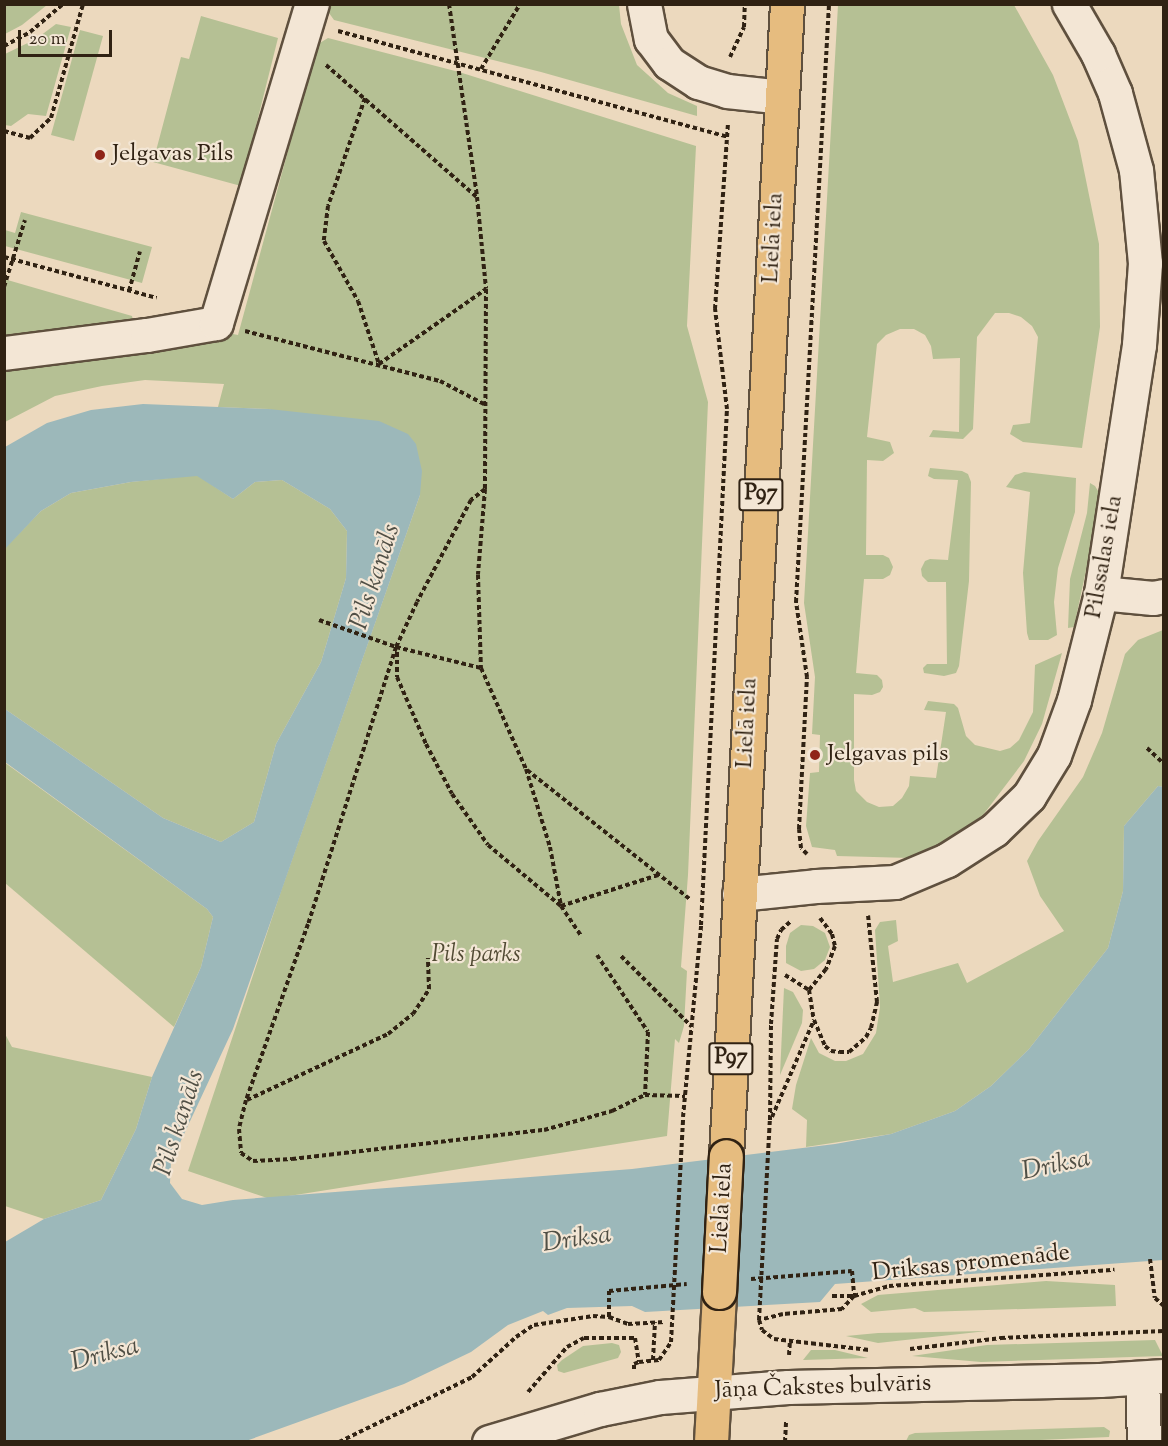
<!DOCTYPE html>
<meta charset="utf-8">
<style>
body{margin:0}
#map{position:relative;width:1168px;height:1446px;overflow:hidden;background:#ecd9be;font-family:"Sorts Mill Goudy",serif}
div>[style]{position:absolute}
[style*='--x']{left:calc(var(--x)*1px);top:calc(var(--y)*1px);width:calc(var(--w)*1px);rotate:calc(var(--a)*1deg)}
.green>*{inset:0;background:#b5c094}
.water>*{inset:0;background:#9cb8ba}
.path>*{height:4px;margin-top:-2px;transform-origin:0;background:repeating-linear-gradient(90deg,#302213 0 4.5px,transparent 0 7.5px)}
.roads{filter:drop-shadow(2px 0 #5f503e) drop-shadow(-2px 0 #5f503e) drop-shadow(0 2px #5f503e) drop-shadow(0 -2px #5f503e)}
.minor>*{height:33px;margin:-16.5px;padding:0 16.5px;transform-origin:16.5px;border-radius:16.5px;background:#f3e6d5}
.major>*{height:33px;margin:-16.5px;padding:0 16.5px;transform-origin:16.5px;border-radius:16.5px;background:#e6bc7f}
.path-bridge>*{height:4px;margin-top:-2px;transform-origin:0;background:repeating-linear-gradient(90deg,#302213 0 4.5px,transparent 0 7.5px)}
.bridges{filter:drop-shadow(2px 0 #302213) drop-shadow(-2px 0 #302213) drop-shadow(0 2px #302213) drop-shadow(0 -2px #302213)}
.major-bridge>*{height:33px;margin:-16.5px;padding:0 16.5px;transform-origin:16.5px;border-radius:16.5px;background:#e6bc7f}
.dots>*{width:16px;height:16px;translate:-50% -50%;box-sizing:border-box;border:3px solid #f3e6d5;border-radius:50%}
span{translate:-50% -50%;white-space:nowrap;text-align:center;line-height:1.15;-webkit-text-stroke:4.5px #f3e6d5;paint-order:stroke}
.shield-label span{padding:2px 4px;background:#f3e6d5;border:2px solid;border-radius:4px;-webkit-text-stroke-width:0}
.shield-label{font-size:22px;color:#302213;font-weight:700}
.poi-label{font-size:24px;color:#302213}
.left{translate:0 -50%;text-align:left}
.street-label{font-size:24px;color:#302213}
.park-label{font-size:24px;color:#514a33;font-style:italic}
.water-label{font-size:26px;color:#504f45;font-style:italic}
.frame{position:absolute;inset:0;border:6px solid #302213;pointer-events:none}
.scale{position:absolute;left:18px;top:30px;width:94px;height:27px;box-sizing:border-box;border:3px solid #302213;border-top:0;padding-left:8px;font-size:18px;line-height:21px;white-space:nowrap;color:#302213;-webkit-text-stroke:4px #f3e6d5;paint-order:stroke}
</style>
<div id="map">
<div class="green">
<i style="clip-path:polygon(329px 4px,619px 5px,621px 24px,637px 65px,668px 93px,697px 106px,697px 116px,541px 72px,334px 20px,329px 13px)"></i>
<i style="clip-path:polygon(4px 5px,5px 4px,47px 5px,22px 25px,5px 34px)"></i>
<i style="clip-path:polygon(838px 5px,1014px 5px,1053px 75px,1078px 141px,1099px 244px,1100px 327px,1082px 448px,1023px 442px,1010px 434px,1013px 425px,1030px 423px,1038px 337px,1032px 326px,1021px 317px,1009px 313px,995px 313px,977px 337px,973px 429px,963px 439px,929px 437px,933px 430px,959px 432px,960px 358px,933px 359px,931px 346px,925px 335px,914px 329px,900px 329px,886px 335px,877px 344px,867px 437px,890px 442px,894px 453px,883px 461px,867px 460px,866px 555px,883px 555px,889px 558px,893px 567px,890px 575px,883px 579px,864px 579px,856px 673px,877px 675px,882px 680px,883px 687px,880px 692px,872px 695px,854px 694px,854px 780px,856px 791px,867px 802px,879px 807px,893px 806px,902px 798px,909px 786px,910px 776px,936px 778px,946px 712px,924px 710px,928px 701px,954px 704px,958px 708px,966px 736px,975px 745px,1000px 751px,1010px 748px,1019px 740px,1033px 712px,1035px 665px,1062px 653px,1042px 724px,1024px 761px,980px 819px,947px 844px,910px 858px,837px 856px,835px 850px,812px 847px,806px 826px,810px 773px,819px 772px,820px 735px,812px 734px,815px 677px,804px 603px)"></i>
<i style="clip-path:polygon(201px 16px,278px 38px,241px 186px,153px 162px,181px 57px,189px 59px)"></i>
<i style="clip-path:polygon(56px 24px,71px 27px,46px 116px,28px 114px,11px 126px,5px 125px,5px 54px,36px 39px)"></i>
<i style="clip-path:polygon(80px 30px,103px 36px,74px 141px,51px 135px)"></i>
<i style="clip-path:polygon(328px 38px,459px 72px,696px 146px,687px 326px,708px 402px,688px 875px,681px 967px,687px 971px,684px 1026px,679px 1043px,675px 1039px,667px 1136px,270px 1199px,188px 1171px,281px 891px,420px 495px,269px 409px,218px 407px,224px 384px,145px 380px,102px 386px,55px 396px,5px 422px,5px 359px,213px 330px,238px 335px,314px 55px,318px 44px)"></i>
<i style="clip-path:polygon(21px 212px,152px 247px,142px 283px,5px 246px,5px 230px,15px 233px)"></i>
<i style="clip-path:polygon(4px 279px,132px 316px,134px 325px,5px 337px)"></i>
<i style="clip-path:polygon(930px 468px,962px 471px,968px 474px,971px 482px,969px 581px,959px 666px,956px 673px,944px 676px,924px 673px,923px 668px,927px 664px,947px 664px,946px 582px,928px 582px,922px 576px,921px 569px,925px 561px,930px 559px,948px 560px,958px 480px,934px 479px,928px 476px)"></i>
<i style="clip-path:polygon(1024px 472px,1076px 478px,1075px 512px,1058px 568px,1054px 602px,1057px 635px,1048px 640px,1029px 640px,1027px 633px,1023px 573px,1030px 492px,1006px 487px,1015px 475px)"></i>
<i style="clip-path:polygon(197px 475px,233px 499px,255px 482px,282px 480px,330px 509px,347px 531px,346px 578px,321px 662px,276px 744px,254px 822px,221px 842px,163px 818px,5px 709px,4px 549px,41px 511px,71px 493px,131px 482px)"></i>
<i style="clip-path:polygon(1090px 483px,1095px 486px,1101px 496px,1099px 509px,1074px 627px,1068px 628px,1070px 579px,1087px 513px)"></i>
<i style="clip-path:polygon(1163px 630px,1163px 787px,1158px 786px,1124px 826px,1123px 891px,1108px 948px,1029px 1049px,991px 1086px,955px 1111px,891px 1134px,806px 1147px,807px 1120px,792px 1109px,796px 1085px,811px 1038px,819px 1053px,835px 1061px,846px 1061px,863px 1054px,876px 1033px,880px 1007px,875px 930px,880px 922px,896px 920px,898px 941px,888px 946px,893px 982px,958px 963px,967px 983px,1064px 931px,1040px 896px,1027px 861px,1038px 841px,1083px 777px,1102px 733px,1125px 654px,1138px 640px)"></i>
<i style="clip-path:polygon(4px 762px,207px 909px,213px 917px,201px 967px,174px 1027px,5px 883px)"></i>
<i style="clip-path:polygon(801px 925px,813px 926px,825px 933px,830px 947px,825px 960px,814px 969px,801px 971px,786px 963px,786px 946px,790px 933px)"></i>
<i style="clip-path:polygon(784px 988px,793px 992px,803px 1010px,802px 1023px,780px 1075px)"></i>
<i style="clip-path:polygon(4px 1032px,12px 1047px,152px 1077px,136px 1129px,101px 1200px,44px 1219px,5px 1206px)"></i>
<i style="clip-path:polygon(1046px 1281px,1115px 1285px,1116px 1306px,924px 1312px,915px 1308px,871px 1312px,861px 1304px,878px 1295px)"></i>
<i style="clip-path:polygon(987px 1331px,878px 1343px,846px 1336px,878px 1333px)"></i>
<i style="clip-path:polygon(1155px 1340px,1163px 1356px,981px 1362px,912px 1356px,987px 1345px)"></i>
<i style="clip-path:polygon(612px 1343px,619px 1345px,621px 1352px,618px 1358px,564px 1373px,558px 1371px,557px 1365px,562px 1360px,583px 1346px)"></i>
<i style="clip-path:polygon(811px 1350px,835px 1350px,868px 1358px,803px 1360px)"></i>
<i style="clip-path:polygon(1104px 1427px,1110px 1431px,1109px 1437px,1017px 1441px,906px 1441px,909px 1435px,915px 1433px)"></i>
</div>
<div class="water">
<i style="clip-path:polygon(143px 404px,269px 409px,379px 421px,408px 434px,416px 444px,422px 471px,420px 495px,233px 1029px,171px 1162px,170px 1183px,182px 1199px,202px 1205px,233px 1200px,632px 1169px,835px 1144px,891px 1134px,955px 1111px,991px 1086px,1029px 1049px,1108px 948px,1123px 891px,1124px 826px,1158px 786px,1164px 787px,1163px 1260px,835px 1284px,820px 1302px,645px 1312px,632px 1306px,567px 1308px,548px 1315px,543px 1311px,508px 1325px,471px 1352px,404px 1384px,246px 1441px,5px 1441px,5px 1242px,44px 1219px,101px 1200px,136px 1129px,152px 1077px,201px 967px,213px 917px,207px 909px,5px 762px,5px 709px,163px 818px,221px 842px,254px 822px,276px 744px,321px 662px,346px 578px,347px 531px,330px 509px,282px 480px,255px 482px,233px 499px,197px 476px,131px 482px,71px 493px,41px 511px,5px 549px,5px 447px,47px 423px,91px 410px)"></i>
</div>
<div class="path">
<i style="--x:449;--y:4;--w:195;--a:81.7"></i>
<i style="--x:338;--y:31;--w:404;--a:15.2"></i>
<i style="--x:4;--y:46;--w:30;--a:-28"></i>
<i style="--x:30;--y:32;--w:43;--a:-40.3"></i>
<i style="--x:730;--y:57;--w:33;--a:-65"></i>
<i style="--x:744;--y:27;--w:23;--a:-88"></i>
<i style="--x:326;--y:65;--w:201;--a:41.2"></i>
<i style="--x:477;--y:197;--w:92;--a:84.4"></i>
<i style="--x:486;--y:289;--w:200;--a:90.3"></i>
<i style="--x:485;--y:489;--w:86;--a:94.7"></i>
<i style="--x:478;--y:575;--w:93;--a:88.2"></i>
<i style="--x:481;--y:668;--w:111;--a:66"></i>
<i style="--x:526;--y:769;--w:82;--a:72.9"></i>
<i style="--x:550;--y:847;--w:60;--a:79.4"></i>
<i style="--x:561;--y:906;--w:37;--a:56"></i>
<i style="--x:481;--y:69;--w:76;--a:-59"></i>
<i style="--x:365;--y:98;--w:114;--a:108.9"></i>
<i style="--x:328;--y:206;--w:35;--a:97"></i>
<i style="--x:324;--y:241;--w:69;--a:60.5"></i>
<i style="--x:358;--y:301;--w:66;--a:71.6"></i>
<i style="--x:379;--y:364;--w:131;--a:-35"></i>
<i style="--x:4;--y:131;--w:27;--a:15"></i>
<i style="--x:30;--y:138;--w:29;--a:-44"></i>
<i style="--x:51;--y:118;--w:118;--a:-74.3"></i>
<i style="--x:4;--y:257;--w:158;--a:15"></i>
<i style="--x:4;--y:287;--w:70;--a:-72.6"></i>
<i style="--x:129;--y:291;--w:41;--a:-74.6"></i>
<i style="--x:245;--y:331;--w:201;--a:14.4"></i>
<i style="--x:440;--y:381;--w:50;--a:27.6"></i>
<i style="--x:485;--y:489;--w:18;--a:142"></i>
<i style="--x:471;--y:500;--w:115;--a:117.9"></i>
<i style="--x:417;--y:602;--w:50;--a:115"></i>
<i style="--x:396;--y:647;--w:291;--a:107.6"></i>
<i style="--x:308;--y:924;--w:187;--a:109.4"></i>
<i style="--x:246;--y:1100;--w:30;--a:104"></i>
<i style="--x:239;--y:1129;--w:24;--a:85"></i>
<i style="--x:241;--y:1153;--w:14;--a:34"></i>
<i style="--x:253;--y:1161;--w:39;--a:-3"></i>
<i style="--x:292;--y:1159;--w:254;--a:-6.6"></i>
<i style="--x:544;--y:1130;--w:71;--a:-15.6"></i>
<i style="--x:612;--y:1111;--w:37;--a:-26"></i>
<i style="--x:319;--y:620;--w:82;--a:19.3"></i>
<i style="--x:396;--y:647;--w:88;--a:13.9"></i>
<i style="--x:397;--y:652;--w:25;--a:90"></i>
<i style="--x:397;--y:677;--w:73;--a:66.6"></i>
<i style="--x:426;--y:744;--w:56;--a:62.5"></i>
<i style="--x:452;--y:794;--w:62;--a:54.8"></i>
<i style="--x:488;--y:845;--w:95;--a:39.9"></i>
<i style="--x:561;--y:906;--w:102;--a:-17.7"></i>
<i style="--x:1147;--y:748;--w:23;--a:43"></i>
<i style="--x:527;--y:770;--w:208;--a:38.4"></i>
<i style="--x:807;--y:854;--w:8;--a:-135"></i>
<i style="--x:801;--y:848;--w:19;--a:-96"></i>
<i style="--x:799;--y:829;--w:152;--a:-87"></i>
<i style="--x:807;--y:677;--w:76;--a:-98.3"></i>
<i style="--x:796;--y:602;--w:599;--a:-86.84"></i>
<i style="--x:820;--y:918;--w:20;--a:53"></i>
<i style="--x:832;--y:934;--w:12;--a:76"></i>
<i style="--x:835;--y:946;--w:25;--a:111"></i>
<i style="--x:826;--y:969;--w:27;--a:129"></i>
<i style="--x:809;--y:990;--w:30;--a:81"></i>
<i style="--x:814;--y:1020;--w:28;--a:67"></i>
<i style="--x:825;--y:1046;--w:8;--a:40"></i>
<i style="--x:831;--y:1051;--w:9;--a:6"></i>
<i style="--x:840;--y:1052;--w:9;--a:0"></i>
<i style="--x:849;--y:1052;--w:23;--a:-41"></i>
<i style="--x:866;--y:1037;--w:10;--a:-61"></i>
<i style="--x:871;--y:1028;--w:27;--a:-77"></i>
<i style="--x:877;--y:1002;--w:87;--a:-95.9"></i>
<i style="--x:597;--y:955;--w:92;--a:56.5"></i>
<i style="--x:648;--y:1032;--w:63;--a:92.7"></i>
<i style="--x:645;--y:1095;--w:40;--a:1.4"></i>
<i style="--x:621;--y:956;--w:100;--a:45"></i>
<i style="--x:785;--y:975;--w:28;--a:32"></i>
<i style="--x:247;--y:1100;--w:156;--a:-25.1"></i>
<i style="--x:388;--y:1034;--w:32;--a:-39"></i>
<i style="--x:413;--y:1014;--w:30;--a:-57"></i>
<i style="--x:429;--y:989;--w:31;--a:-92"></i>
<i style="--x:683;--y:1117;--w:193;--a:-84.6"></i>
<i style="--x:701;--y:925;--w:517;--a:-87.12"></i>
<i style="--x:727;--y:409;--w:101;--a:-96.8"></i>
<i style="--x:715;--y:309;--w:187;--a:-86"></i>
<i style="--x:772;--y:1117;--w:106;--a:-66.6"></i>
<i style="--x:770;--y:1120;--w:96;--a:-89.4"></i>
<i style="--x:771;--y:1024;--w:85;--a:-86"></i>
<i style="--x:777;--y:939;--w:10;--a:-66"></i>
<i style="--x:781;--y:930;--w:12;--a:-42"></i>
<i style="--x:1150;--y:1259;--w:39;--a:83"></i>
<i style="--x:1155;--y:1298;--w:12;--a:42"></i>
<i style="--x:751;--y:1279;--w:101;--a:-4.5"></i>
<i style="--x:852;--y:1271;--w:25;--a:85"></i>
<i style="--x:854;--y:1296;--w:18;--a:133"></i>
<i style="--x:842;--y:1309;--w:59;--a:175.2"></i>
<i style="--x:783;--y:1314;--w:25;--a:166"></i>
<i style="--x:759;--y:1320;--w:10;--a:73"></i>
<i style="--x:762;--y:1330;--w:15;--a:37"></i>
<i style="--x:774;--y:1339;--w:96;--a:6.6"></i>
<i style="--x:832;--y:1296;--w:22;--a:0"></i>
<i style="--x:854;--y:1296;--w:36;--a:-16"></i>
<i style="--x:889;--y:1286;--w:226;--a:-4.1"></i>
<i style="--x:609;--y:1317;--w:26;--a:-90"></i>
<i style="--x:609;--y:1291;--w:78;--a:-5.1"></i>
<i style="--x:910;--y:1349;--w:92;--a:-6.9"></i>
<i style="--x:1001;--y:1338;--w:163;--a:-2.5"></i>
<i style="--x:789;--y:1355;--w:14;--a:-86"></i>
<i style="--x:653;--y:1360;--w:38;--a:-87"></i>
<i style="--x:634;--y:1369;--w:5;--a:-90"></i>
<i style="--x:634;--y:1364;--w:5;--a:-22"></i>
<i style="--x:639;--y:1362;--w:20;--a:-6"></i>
<i style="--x:659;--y:1360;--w:22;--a:-56"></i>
<i style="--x:528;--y:1392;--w:60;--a:-49.1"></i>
<i style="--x:567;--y:1347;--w:19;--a:-28"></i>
<i style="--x:584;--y:1338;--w:51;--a:0"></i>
<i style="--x:635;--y:1338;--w:24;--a:81"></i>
<i style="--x:339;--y:1442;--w:148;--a:-26"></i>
<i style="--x:472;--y:1377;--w:59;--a:-42.3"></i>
<i style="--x:516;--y:1337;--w:22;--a:-34"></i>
<i style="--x:534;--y:1325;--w:60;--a:-8.7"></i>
<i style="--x:593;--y:1316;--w:16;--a:4"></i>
<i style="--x:609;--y:1317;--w:20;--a:20"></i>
<i style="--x:628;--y:1324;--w:37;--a:-3"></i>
<i style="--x:785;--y:1442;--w:22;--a:-87"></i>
</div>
<div class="roads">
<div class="minor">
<i style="--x:644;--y:4;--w:36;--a:79"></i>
<i style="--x:651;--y:39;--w:30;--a:53"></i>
<i style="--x:669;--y:63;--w:35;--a:33"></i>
<i style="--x:698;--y:82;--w:30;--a:17"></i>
<i style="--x:727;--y:91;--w:55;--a:6.2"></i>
<i style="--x:4;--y:353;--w:144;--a:-7.2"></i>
<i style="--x:147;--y:335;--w:70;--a:-9.9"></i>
<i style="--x:216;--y:323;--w:333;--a:-73.3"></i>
<i style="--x:1101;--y:593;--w:52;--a:5.5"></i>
<i style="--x:1153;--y:598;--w:11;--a:-10"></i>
<i style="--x:739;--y:894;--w:77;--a:-5.9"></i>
<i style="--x:816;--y:886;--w:79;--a:-2.9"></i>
<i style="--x:895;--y:882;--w:56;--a:-22.9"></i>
<i style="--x:947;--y:860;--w:56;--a:-32.6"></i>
<i style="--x:994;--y:830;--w:49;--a:-44.2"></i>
<i style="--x:1029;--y:796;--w:48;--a:-58.6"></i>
<i style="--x:1054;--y:755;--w:59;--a:-70"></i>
<i style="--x:1074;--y:700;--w:110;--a:-75.8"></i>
<i style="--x:1101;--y:593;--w:251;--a:-81.3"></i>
<i style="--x:1139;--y:345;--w:82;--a:-85.8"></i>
<i style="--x:1145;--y:263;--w:93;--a:-95.5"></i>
<i style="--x:1136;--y:170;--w:80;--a:-105.3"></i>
<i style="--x:1115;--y:93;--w:43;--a:-113.6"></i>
<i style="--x:1098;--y:54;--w:58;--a:-120.1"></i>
<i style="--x:1142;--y:1378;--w:64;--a:88.2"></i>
<i style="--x:489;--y:1442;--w:116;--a:-16.6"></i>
<i style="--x:600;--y:1409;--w:61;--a:-11.3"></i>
<i style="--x:660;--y:1397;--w:128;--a:-4.5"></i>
<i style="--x:788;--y:1387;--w:312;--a:-1.3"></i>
<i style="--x:1100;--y:1380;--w:64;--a:-3.6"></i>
</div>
<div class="major">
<i style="--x:726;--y:1156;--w:1154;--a:-86.97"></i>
<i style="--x:711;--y:1442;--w:150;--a:-86.9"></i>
</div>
</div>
<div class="path-bridge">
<i style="--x:759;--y:1320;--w:200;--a:-86.9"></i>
<i style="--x:671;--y:1342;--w:225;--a:-86.9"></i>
</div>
<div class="bridges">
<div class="major-bridge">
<i style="--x:719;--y:1292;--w:136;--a:-87.1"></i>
</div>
</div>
<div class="dots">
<i style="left:100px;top:155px;background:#8f2418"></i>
<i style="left:815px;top:755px;background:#8f2418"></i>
</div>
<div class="shield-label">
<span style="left:761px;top:495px">P97</span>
<span style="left:731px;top:1059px">P97</span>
</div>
<div class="poi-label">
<span class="left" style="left:112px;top:155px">Jelgavas Pils</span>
<span class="left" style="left:827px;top:755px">Jelgavas pils</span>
</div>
<div class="street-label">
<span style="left:774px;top:238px;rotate:-87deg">Lielā iela</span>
<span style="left:1105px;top:557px;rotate:-80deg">Pilssalas iela</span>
<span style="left:748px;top:723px;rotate:-87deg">Lielā iela</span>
<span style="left:723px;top:1208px;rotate:-87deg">Lielā iela</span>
<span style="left:971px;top:1264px;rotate:-6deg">Driksas promenāde</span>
<span style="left:823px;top:1388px;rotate:-2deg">Jāņa Čakstes bulvāris</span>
</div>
<div class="park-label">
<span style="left:476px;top:956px">Pils parks</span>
</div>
<div class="water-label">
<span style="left:376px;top:577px;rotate:-72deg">Pils kanāls</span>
<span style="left:180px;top:1123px;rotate:-72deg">Pils kanāls</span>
<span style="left:1056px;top:1166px;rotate:-12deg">Driksa</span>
<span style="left:577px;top:1240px;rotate:-8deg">Driksa</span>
<span style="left:105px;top:1355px;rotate:-15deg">Driksa</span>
</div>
<div class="frame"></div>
<div class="scale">20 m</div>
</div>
